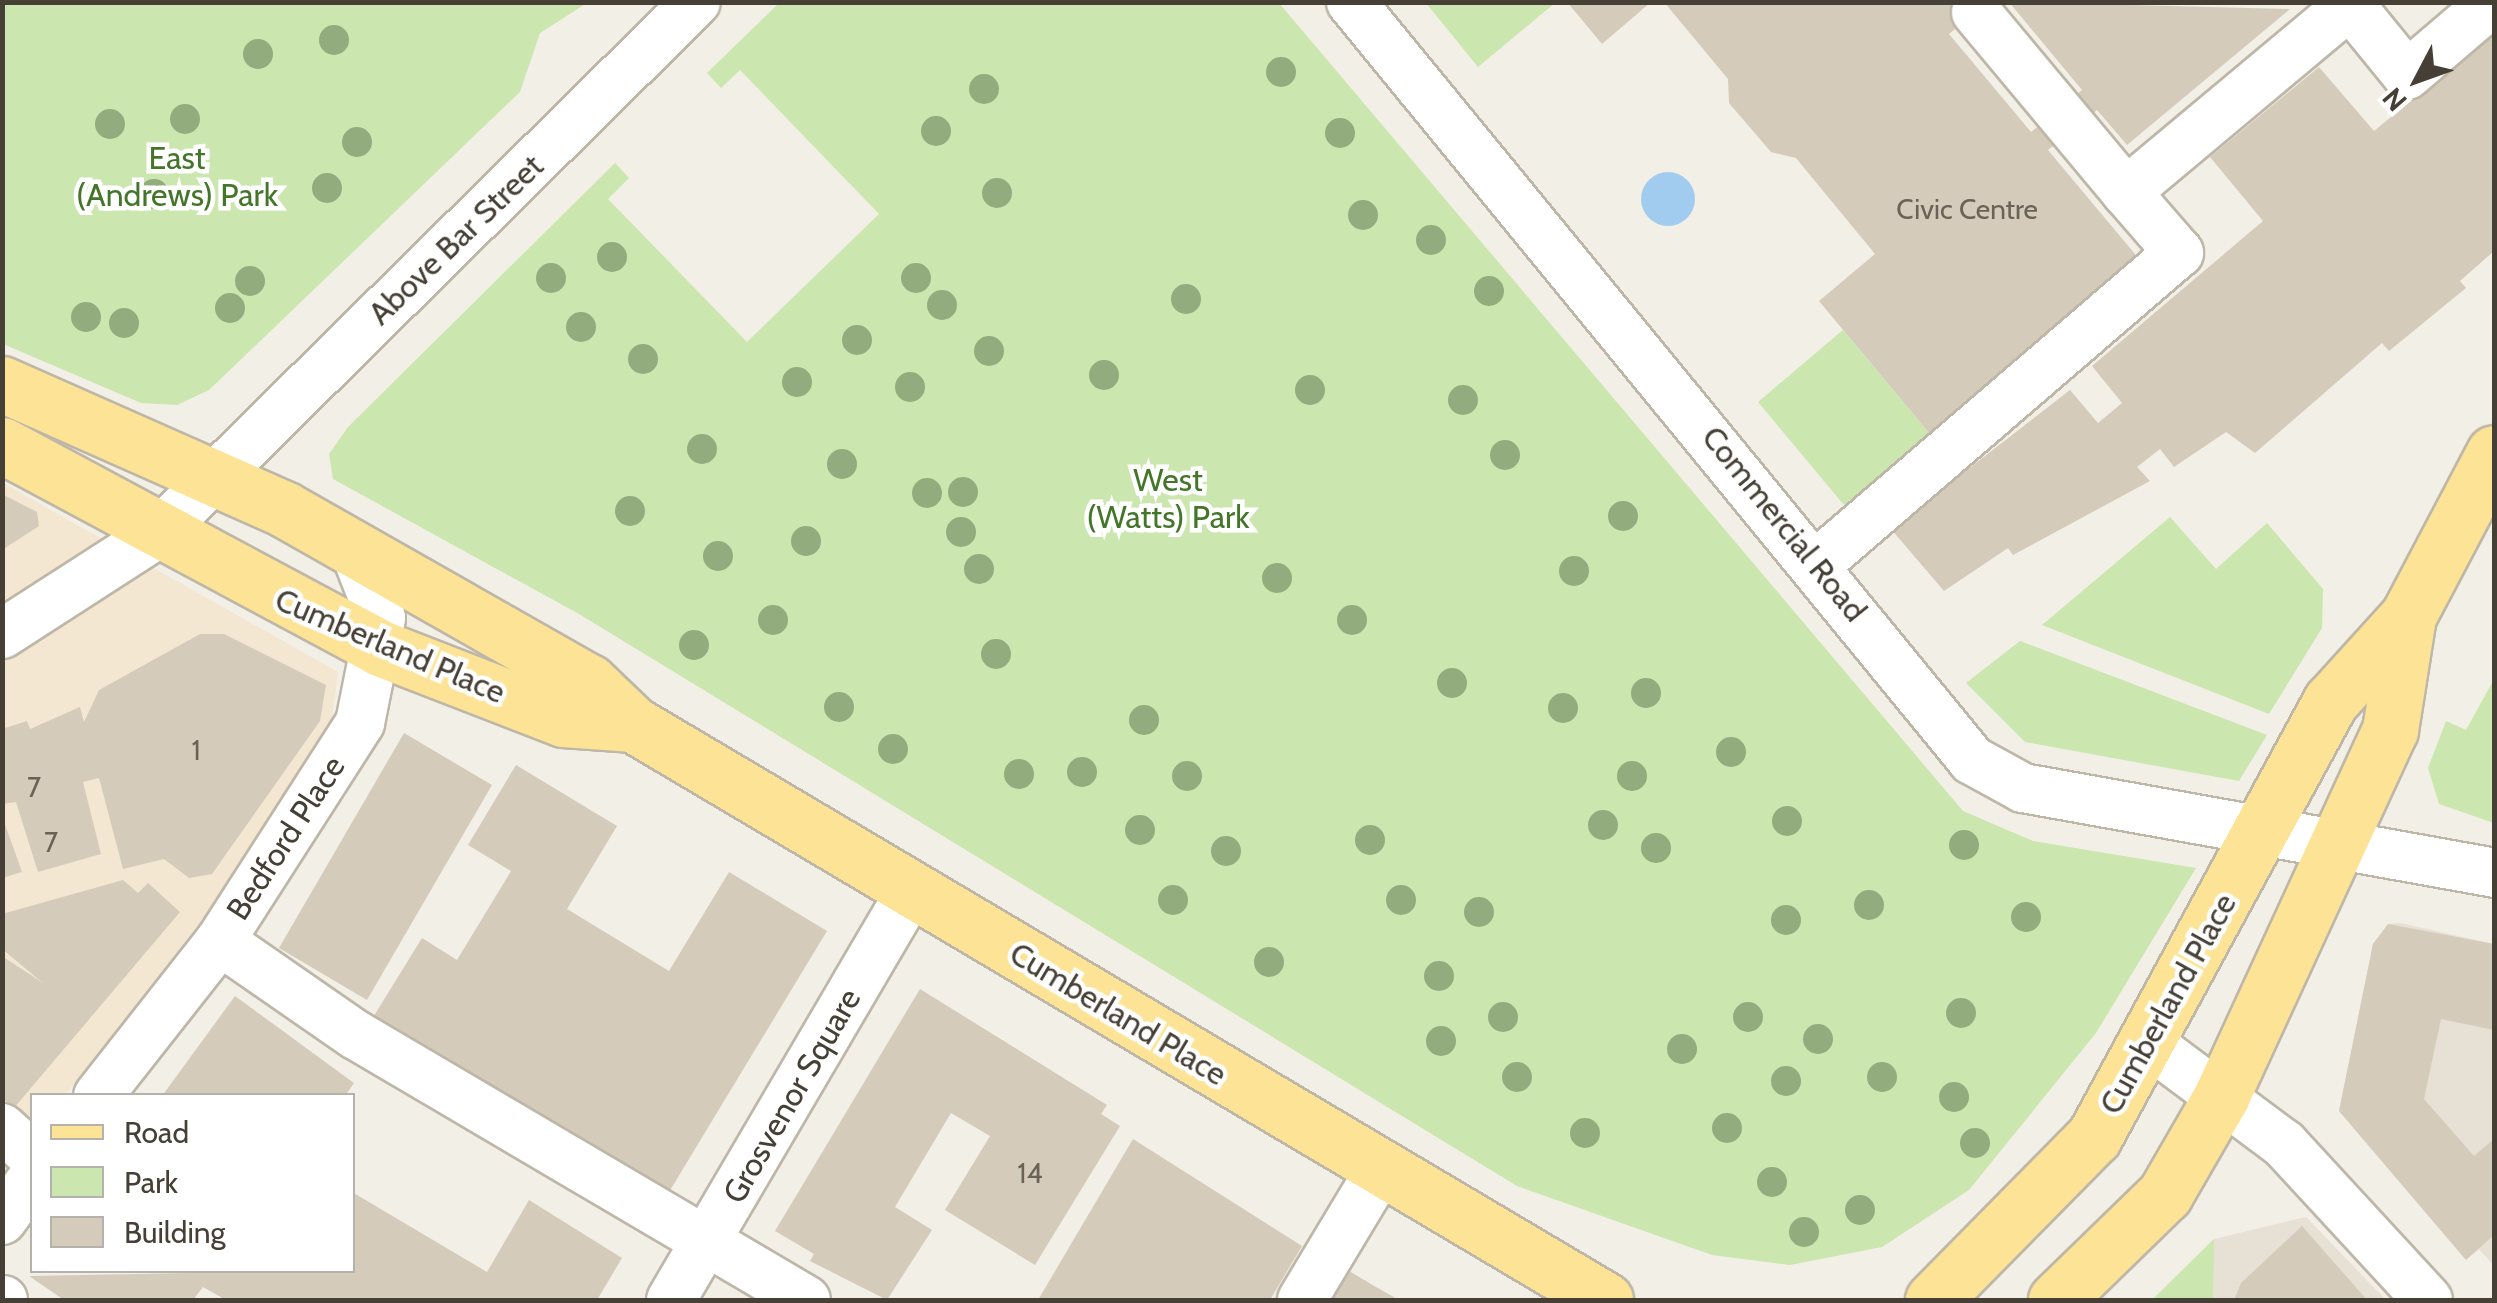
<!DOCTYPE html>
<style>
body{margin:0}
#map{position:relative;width:2497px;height:1303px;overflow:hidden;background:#f2efe6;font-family:Cabin,sans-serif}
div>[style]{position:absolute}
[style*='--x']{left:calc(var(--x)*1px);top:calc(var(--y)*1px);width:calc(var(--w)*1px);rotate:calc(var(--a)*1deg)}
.residential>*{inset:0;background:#e6e1d4}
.commercial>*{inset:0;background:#f4e7d1}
.green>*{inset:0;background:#cbe6af}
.water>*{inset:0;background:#a2ccef}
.round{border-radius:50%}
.building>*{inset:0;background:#d4cbbb}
.roads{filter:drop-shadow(2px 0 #beb7a8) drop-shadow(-2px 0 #beb7a8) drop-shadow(0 2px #beb7a8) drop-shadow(0 -2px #beb7a8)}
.minor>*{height:48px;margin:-24px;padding:0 24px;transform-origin:24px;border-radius:24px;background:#fff}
.major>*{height:55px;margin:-27.5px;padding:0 27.5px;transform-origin:27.5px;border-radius:27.5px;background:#fce395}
.trees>*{width:30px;height:30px;margin:-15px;border-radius:50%;background:#92ac7e}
span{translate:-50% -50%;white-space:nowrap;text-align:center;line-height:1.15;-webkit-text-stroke:9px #fff;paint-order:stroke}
.number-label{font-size:28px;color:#696256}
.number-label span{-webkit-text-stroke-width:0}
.park-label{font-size:32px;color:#437629}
.street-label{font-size:32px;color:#453f35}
.frame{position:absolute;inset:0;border:5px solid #453f35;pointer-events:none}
.legend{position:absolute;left:30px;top:1093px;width:325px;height:180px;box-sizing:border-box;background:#fff;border:2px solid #b5b2ae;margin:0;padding:12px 18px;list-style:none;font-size:30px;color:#453f35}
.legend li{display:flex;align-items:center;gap:20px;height:50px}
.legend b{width:50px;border:2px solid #b5b2ae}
.north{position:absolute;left:2367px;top:30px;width:100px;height:100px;-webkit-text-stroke:8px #fff;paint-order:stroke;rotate:229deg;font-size:28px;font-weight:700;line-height:40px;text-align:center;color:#453f35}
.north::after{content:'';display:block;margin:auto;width:35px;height:45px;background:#453f35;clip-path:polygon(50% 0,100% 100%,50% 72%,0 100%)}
</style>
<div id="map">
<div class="residential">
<i style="clip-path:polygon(2401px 923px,2494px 944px,2494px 1266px,2479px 1249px,2466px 1260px,2339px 1111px,2373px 944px,2388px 924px)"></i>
<i style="clip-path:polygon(2306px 1217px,2386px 1300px,2152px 1300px,2214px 1239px)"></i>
</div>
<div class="commercial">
<i style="clip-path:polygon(3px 483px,338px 672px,331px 726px,208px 912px,65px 1095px,32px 1096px,32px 1137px,3px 1175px)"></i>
</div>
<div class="green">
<i style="clip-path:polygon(2px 3px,3px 2px,587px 3px,540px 33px,520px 92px,209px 390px,177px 405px,141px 403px,3px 344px)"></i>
<i style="clip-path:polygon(779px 3px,1279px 3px,1963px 811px,2033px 841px,2196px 868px,2096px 1033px,1969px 1190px,1882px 1247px,1790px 1265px,1712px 1255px,1517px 1186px,579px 614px,333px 479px,329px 454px,348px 427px,615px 163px,629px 178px,608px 199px,747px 342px,879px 214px,740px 70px,721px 88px,707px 73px)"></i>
<i style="clip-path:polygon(1426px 3px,1555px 3px,1478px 67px)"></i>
<i style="clip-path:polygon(1843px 330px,1930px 434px,1844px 505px,1758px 402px)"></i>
<i style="clip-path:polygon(2170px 517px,2216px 569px,2267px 523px,2323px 589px,2322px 628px,2269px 714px,2042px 625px)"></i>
<i style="clip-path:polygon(2020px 641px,2267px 735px,2239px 781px,2025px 742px,1966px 683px)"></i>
<i style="clip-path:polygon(2494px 679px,2494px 823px,2439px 804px,2428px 768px,2446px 721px,2466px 730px)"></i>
<i style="clip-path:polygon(2214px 1239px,2213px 1300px,2152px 1300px)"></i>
</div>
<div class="water">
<i class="round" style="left:1641px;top:172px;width:54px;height:54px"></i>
</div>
<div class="building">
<i style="clip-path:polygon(1567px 2px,1651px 2px,1602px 44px)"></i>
<i style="clip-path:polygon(1664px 2px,1987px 2px,1949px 34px,2031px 132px,2082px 90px,2009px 2px,2290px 9px,2127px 145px,2097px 110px,2048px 150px,2140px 260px,1930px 434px,1819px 301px,1875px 254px,1796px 158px,1771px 152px,1729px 103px,1728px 79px)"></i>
<i style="clip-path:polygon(2494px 32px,2494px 251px,2460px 281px,2466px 288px,2389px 351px,2382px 343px,2255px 453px,2226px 432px,2174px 467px,2160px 449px,2137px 467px,2150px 481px,2013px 555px,2008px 548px,1944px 591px,1891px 529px,2070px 390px,2098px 423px,2122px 403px,2092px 366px,2263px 221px,2210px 157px,2319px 67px,2374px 131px)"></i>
<i style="clip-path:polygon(2px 494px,37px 512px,39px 526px,2px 550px)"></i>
<i style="clip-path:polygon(200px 634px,224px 634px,326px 685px,320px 721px,212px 874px,189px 878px,164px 859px,123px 869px,99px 778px,83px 782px,101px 854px,38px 872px,16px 802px,2px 804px,2px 729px,27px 721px,30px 729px,80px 707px,84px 722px,99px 690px)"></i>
<i style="clip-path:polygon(404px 733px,492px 785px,367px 1000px,279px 948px)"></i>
<i style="clip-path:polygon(516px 765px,617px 826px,567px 909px,669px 971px,729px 872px,827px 931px,666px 1197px,372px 1019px,422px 938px,457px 960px,511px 871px,468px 845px)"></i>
<i style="clip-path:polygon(2px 816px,22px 872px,2px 878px)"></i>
<i style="clip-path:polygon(123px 880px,138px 893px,148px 883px,180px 912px,14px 1108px,2px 1098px,2px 956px,43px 983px,2px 949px,2px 914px)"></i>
<i style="clip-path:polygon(2388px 924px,2494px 944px,2494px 1030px,2441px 1019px,2424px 1099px,2474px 1156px,2494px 1139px,2494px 1235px,2466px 1260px,2339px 1111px,2373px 944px)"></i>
<i style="clip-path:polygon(920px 989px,1107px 1105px,1101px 1114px,1120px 1126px,1035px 1265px,945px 1210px,990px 1136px,951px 1113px,895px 1207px,932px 1230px,887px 1300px,810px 1261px,814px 1254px,775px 1231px)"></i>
<i style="clip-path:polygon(235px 996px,354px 1083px,345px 1096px,162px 1096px)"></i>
<i style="clip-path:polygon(1133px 1139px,1302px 1246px,1270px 1300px,1038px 1300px)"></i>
<i style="clip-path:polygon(352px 1192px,487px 1272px,529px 1200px,622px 1258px,597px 1300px,226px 1300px,203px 1287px,193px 1300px,64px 1300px,29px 1276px,352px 1270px)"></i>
<i style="clip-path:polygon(2302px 1226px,2367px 1300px,2234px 1300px,2241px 1283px)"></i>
<i style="clip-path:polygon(1339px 1265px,1376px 1287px,1399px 1300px,1319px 1300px)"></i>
</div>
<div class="roads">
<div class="minor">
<i style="--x:1351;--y:2;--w:980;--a:50.67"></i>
<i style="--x:1972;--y:760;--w:58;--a:28.8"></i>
<i style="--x:2023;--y:788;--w:479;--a:10.2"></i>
<i style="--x:1976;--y:12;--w:234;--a:50.2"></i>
<i style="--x:1818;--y:563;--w:476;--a:-40.7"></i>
<i style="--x:2179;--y:253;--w:81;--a:-131"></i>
<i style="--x:2126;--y:192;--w:292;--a:-39.9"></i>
<i style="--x:2350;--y:5;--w:90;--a:50.8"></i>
<i style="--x:2407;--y:75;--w:100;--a:-40.5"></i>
<i style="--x:2;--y:634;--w:184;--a:-32.8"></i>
<i style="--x:157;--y:534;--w:757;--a:-44.63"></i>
<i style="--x:220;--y:941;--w:165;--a:34.7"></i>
<i style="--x:356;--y:1035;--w:522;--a:30.49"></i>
<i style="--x:2151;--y:1045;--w:166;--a:36.7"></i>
<i style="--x:2284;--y:1144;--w:212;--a:47.3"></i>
<i style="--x:98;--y:1096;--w:197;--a:-51.8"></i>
<i style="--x:220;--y:941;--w:259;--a:-57.3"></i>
<i style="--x:360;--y:723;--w:107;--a:-78.7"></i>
<i style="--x:381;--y:618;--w:74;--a:-111.4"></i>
<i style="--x:2;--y:1128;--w:40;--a:42"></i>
<i style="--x:2;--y:1220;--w:51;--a:-53.8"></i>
<i style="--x:2;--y:1300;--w:1;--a:0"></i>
<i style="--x:671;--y:1300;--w:474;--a:-59.6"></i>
<i style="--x:1302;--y:1300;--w:152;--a:-59"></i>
</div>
<div class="major">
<i style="--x:2;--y:384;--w:308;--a:23.9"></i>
<i style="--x:284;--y:509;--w:351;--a:29.6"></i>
<i style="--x:589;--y:682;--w:61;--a:43.7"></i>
<i style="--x:633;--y:724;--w:1130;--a:30.65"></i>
<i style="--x:2;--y:445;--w:429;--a:28.2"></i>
<i style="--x:380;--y:648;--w:196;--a:21.2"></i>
<i style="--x:563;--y:719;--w:70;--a:4.1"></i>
<i style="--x:1933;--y:1300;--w:229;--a:-45.4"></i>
<i style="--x:2094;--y:1137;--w:496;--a:-61.5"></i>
<i style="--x:2331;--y:701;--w:115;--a:-47.8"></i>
<i style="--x:2408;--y:616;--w:184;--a:-62.2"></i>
<i style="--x:2056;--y:1300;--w:152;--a:-44.2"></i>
<i style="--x:2165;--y:1194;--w:112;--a:-60"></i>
<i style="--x:2221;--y:1097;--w:404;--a:-65.3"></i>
<i style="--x:2390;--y:730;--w:115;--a:-81"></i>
</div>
</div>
<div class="trees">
<i style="left:334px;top:40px"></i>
<i style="left:258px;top:54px"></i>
<i style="left:1281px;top:72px"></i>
<i style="left:984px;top:89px"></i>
<i style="left:185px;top:119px"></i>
<i style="left:110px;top:124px"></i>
<i style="left:936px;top:131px"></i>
<i style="left:1340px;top:133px"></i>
<i style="left:357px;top:142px"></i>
<i style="left:327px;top:188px"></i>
<i style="left:997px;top:193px"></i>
<i style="left:154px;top:194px"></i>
<i style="left:1363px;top:215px"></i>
<i style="left:1431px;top:240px"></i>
<i style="left:612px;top:257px"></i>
<i style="left:551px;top:278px"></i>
<i style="left:916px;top:278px"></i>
<i style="left:250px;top:281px"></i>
<i style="left:1489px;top:291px"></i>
<i style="left:1186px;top:299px"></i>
<i style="left:942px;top:305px"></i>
<i style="left:230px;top:308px"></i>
<i style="left:86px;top:317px"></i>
<i style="left:124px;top:323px"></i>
<i style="left:581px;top:327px"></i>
<i style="left:857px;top:340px"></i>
<i style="left:989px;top:351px"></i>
<i style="left:643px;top:359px"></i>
<i style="left:1104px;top:375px"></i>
<i style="left:797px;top:382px"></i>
<i style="left:910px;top:387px"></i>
<i style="left:1310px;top:390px"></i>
<i style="left:1463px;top:400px"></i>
<i style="left:702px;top:449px"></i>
<i style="left:1505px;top:455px"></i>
<i style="left:842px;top:464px"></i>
<i style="left:963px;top:492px"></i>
<i style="left:927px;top:493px"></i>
<i style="left:630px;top:511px"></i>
<i style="left:1623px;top:516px"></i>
<i style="left:961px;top:532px"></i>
<i style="left:806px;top:541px"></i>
<i style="left:718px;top:556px"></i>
<i style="left:979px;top:569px"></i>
<i style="left:1574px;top:571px"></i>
<i style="left:1277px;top:578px"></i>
<i style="left:773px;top:620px"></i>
<i style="left:1352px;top:620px"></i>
<i style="left:694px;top:645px"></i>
<i style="left:996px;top:654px"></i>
<i style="left:1452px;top:683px"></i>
<i style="left:1646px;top:693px"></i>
<i style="left:839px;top:707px"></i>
<i style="left:1563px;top:708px"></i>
<i style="left:1144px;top:720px"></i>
<i style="left:893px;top:749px"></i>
<i style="left:1731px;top:752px"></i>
<i style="left:1082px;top:772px"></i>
<i style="left:1019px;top:774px"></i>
<i style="left:1187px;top:776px"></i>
<i style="left:1632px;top:776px"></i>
<i style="left:1787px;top:821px"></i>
<i style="left:1603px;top:825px"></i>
<i style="left:1140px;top:830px"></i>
<i style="left:1370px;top:840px"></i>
<i style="left:1964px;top:845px"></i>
<i style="left:1656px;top:848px"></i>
<i style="left:1226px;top:851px"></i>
<i style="left:1173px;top:900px"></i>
<i style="left:1401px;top:900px"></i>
<i style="left:1869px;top:905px"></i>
<i style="left:1479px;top:912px"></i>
<i style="left:2026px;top:917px"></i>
<i style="left:1786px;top:920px"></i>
<i style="left:1269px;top:962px"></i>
<i style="left:1439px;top:976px"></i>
<i style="left:1961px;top:1013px"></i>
<i style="left:1503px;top:1017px"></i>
<i style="left:1748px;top:1017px"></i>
<i style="left:1818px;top:1039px"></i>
<i style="left:1441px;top:1041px"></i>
<i style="left:1682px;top:1049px"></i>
<i style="left:1517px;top:1077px"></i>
<i style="left:1882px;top:1077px"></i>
<i style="left:1786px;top:1081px"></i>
<i style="left:1954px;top:1097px"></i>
<i style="left:1727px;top:1128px"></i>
<i style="left:1585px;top:1133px"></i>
<i style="left:1975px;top:1143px"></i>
<i style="left:1772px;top:1182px"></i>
<i style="left:1860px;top:1210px"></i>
<i style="left:1804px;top:1232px"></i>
</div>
<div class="number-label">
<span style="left:1967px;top:209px">Civic Centre</span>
<span style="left:196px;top:750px">1</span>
<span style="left:34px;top:787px">7</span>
<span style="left:51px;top:842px">7</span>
<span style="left:1030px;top:1173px">14</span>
</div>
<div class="park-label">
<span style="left:177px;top:177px">East<br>(Andrews) Park</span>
<span style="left:1168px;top:499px">West<br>(Watts) Park</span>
</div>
<div class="street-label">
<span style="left:456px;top:240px;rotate:-44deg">Above Bar Street</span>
<span style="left:1784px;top:524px;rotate:51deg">Commercial Road</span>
<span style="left:390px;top:646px;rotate:23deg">Cumberland Place</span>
<span style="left:286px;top:838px;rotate:-57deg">Bedford Place</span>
<span style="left:2168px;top:1004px;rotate:-61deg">Cumberland Place</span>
<span style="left:1118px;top:1014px;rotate:31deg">Cumberland Place</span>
<span style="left:792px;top:1096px;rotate:-60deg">Grosvenor Square</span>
</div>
<div class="frame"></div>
<ul class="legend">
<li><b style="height:12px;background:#fce395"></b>Road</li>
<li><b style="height:28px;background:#cbe6af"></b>Park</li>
<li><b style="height:28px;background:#d4cbbb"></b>Building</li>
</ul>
<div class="north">N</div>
</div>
